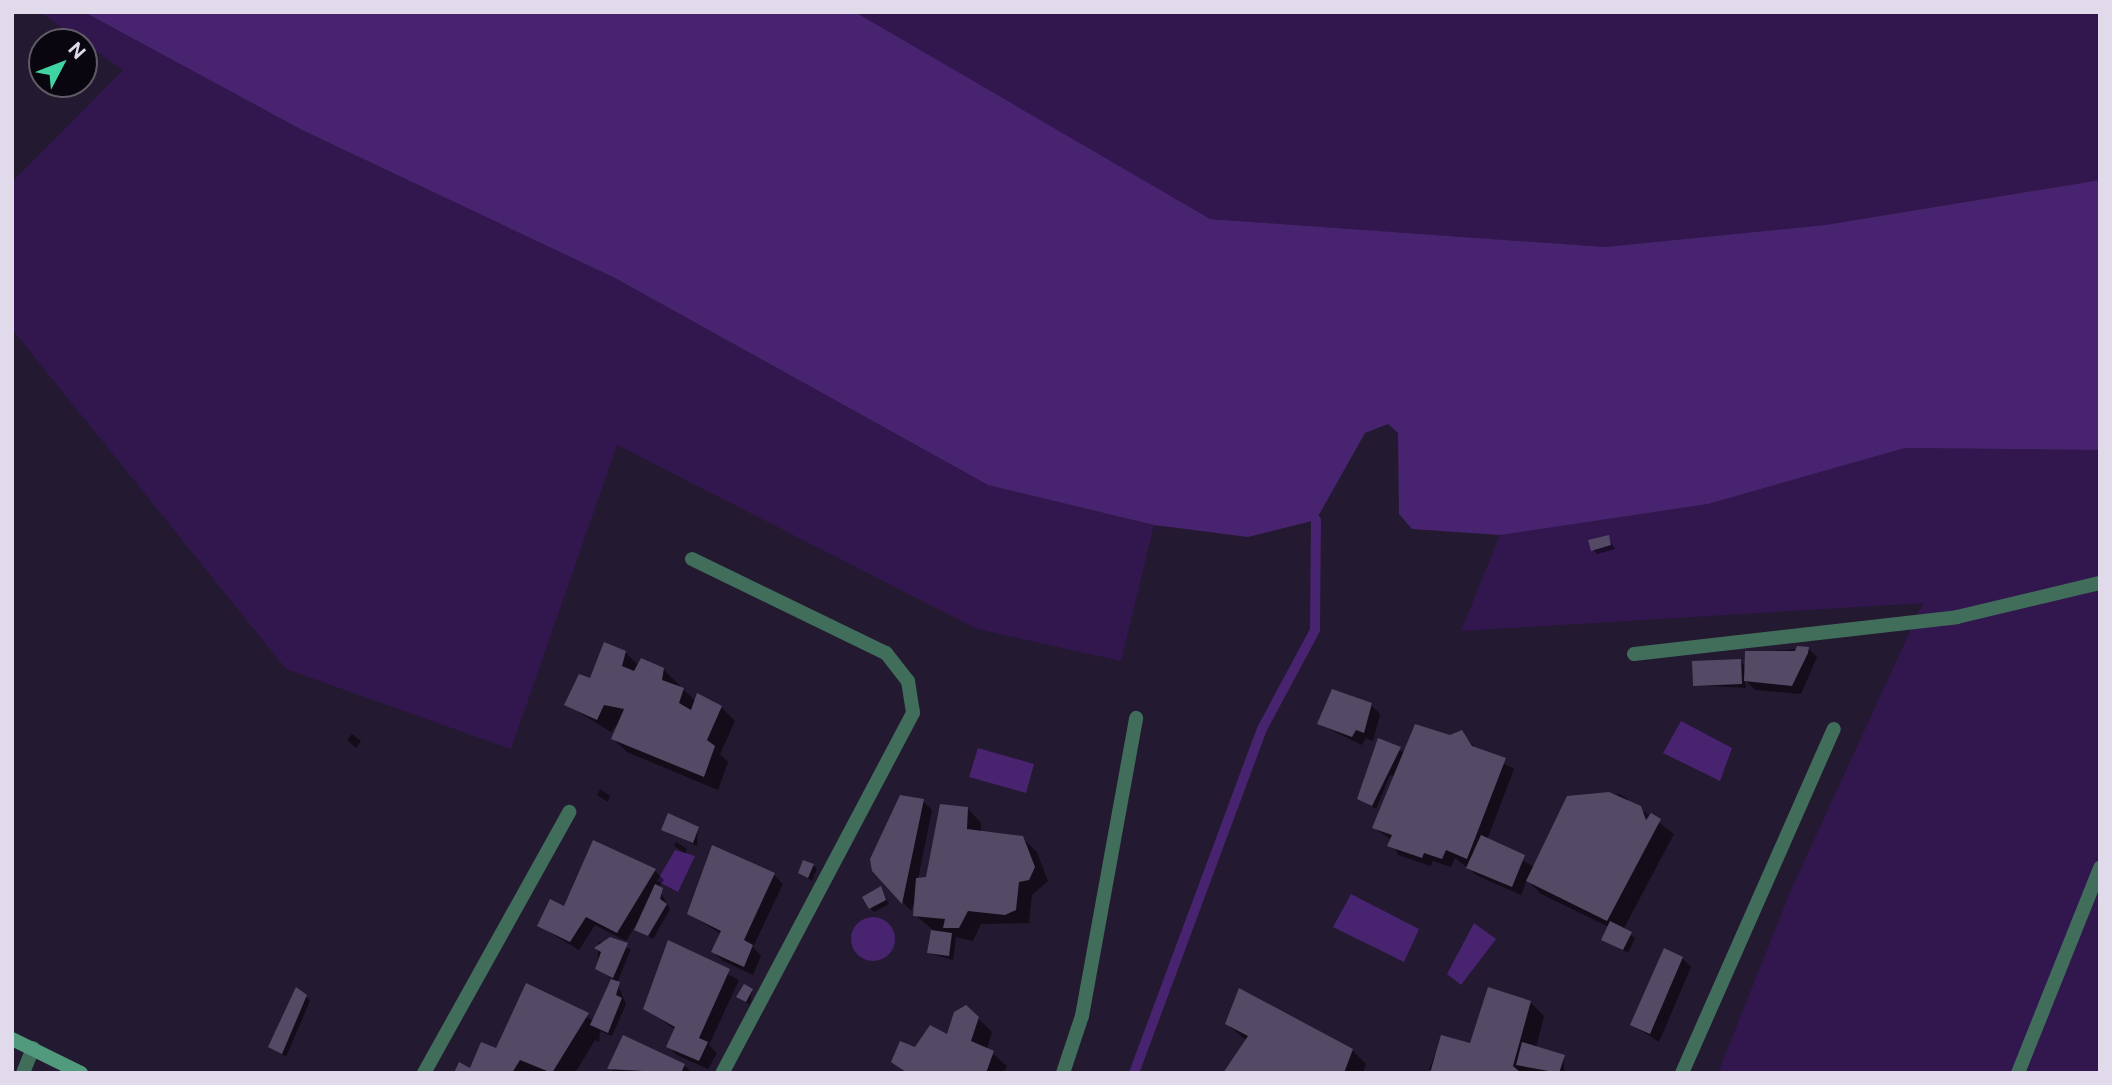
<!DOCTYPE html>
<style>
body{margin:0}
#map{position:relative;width:2112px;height:1085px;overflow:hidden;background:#231930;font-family:"Public Sans",sans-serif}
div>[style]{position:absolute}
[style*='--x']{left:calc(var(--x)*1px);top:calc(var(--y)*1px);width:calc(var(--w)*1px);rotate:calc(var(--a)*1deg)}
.green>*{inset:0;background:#32174f}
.water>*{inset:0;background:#48236f}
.round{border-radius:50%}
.shadow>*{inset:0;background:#0007}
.stream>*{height:10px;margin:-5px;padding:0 5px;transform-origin:5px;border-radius:5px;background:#48236f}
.building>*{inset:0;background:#554a65}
.street>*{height:14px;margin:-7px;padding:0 7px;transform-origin:7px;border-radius:7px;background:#416d5b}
.secondary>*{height:14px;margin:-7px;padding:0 7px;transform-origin:7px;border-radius:7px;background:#519a7d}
span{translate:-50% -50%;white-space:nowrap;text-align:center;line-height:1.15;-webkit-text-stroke:5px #0a0610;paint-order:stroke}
.frame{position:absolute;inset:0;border:14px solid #e0daea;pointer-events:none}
.north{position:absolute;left:28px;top:28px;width:70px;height:70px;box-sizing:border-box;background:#0a0610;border:2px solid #605b67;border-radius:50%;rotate:48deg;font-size:19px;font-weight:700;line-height:28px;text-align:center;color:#e0daea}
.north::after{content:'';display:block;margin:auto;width:24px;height:32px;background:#40d4a2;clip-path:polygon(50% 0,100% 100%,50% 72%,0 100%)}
</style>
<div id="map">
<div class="green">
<i style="clip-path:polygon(40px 12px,84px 12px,302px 130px,615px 278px,988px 485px,1154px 525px,1121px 661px,977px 629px,617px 445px,511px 749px,286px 669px,12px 329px,12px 182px,123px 70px)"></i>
<i style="clip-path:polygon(855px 12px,2100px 12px,2100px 180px,1825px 225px,1605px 247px,1209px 219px)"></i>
<i style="clip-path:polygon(1905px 448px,2100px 450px,2100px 1073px,1718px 1073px,1791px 890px,1923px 603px,1461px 631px,1500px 535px,1708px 504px)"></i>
</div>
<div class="water">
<i style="clip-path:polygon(84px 12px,855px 12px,1210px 219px,1605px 247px,1825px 225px,2100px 180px,2100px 450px,1905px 448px,1708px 504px,1500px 535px,1412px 529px,1399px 514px,1398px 433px,1388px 424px,1365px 433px,1316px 520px,1248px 537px,1154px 525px,988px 485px,615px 278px,302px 130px)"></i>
<i style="clip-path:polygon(1681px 721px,1732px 748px,1720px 781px,1663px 753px)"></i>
<i style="clip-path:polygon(978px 748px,1034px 764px,1026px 793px,969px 777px)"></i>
<i style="clip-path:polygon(675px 850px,695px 856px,678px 892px,657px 881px)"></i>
<i style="clip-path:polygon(1351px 894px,1419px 929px,1404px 962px,1333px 927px)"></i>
<i class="round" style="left:851px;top:917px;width:44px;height:44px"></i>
<i style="clip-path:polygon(1474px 923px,1496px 939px,1461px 985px,1447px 974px)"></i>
</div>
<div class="shadow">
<i style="clip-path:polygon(1608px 537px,1615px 549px,1597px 554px,1593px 550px)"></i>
<i style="clip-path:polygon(1808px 648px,1817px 657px,1801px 694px,1755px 690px,1745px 680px,1746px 688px,1695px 685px,1740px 661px,1746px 667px,1746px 653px)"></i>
<i style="clip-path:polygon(625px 652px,639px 666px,663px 669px,696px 702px,721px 707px,735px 721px,720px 754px,728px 762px,718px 790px,627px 752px,613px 739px,622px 718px,611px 732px,566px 704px)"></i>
<i style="clip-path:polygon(1371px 705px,1380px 714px,1373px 741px,1366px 738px,1362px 745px,1319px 724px)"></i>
<i style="clip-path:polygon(1461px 732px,1476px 749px,1514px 769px,1487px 840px,1534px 867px,1568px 798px,1620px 794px,1674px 834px,1623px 930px,1635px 938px,1628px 953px,1603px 939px,1609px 927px,1541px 894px,1527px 880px,1521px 895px,1478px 876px,1455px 858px,1451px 867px,1433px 861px,1431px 866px,1398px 855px,1392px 840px,1374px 828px,1395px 777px,1390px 775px,1376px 809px,1359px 799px,1379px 740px,1405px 753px)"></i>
<i style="clip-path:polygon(352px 734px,361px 741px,356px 748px,347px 740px)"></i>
<i style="clip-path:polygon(600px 789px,610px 796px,608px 802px,597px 795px)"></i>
<i style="clip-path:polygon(923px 801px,932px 810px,918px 879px,928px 879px,968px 809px,981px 823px,981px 833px,1022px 838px,1037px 852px,1048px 881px,1032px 895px,1029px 923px,981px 924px,973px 941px,956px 937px,953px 960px,929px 953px,932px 929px,915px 915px,916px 898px,911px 911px,873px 870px)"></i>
<i style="clip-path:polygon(698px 828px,697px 846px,663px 829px)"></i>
<i style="clip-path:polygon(676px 842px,687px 849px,685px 853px,674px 846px)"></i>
<i style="clip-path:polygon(813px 865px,817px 869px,812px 881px,800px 873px)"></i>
<i style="clip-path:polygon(655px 871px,664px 880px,658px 888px,670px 909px,653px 939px,634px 928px,626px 941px,595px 925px,579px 950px,539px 926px)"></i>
<i style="clip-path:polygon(774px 875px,783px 884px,753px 947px,761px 956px,753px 975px,723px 961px,713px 952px,721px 934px,689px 914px)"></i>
<i style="clip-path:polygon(881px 889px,889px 904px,874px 912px,870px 908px)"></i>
<i style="clip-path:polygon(599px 942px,631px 949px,617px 983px,626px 1004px,612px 1036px,600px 1031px,599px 1042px,595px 1040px,575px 1073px,456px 1073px,471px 1071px,497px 1050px,527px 985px,594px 1021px,613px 979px,597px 968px)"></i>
<i style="clip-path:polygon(669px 943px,739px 980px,709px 1045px,717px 1053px,708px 1069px,677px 1055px,668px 1046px,676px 1030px,645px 1009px)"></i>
<i style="clip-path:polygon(1682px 958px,1691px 967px,1659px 1042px,1633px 1025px)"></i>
<i style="clip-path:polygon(752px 990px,750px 1005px,739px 997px)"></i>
<i style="clip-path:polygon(306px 996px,310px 1001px,286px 1057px,270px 1047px)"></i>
<i style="clip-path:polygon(1530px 1002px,1544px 1016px,1536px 1048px,1564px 1056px,1564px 1073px,1429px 1070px,1442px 1037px,1471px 1045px)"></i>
<i style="clip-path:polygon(978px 1018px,992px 1032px,987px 1049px,1007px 1066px,1004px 1073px,905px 1073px,893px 1062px)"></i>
<i style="clip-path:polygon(1227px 1024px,1352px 1050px,1366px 1064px,1363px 1073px,1225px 1073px,1246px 1040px)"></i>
<i style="clip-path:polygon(624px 1038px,684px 1065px,692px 1073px,612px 1073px)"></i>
</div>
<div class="stream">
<i style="--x:1134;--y:1073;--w:369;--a:-69.6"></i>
<i style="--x:1263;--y:727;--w:110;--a:-61.8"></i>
<i style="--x:1315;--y:630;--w:110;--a:-89.5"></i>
</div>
<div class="building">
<i style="clip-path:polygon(1609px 535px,1611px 545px,1591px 551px,1588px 540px)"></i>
<i style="clip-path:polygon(604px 642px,626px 651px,622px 666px,634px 671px,641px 658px,664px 668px,662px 680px,684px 688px,679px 703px,691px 710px,697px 693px,722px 706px,707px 740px,715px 746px,704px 777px,611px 739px,624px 709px,604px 705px,597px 720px,564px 705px,579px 674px,590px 678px)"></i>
<i style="clip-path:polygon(1797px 646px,1809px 647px,1808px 653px,1792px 686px,1744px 681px,1745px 651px,1795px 651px)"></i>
<i style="clip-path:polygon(1741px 659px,1742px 684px,1693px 686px,1692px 661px)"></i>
<i style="clip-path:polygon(1332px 689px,1372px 703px,1364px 733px,1356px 730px,1352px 737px,1317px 724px)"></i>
<i style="clip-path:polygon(1415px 724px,1450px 735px,1462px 730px,1472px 746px,1506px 758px,1467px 859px,1446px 850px,1442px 859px,1424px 853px,1422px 858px,1387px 846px,1392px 835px,1372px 828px)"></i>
<i style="clip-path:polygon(1378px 738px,1401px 747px,1372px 806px,1357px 799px)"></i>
<i style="clip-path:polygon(1609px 792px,1641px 806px,1646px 820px,1651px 813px,1661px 819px,1607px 921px,1526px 881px,1567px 796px)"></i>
<i style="clip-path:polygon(900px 795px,924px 799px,902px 904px,872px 871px,870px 859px)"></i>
<i style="clip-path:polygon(940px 804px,968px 807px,967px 829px,1023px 836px,1035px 867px,1029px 880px,1019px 882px,1016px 910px,1005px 915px,968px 911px,959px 928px,943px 928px,945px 919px,913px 916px,916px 878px,926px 877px)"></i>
<i style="clip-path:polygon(668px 813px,699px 827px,693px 843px,661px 830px)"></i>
<i style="clip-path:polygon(1481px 835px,1525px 855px,1512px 887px,1466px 868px)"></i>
<i style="clip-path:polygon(593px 840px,656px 869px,617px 933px,586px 917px,570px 942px,537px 926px,550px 899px,564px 906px)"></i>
<i style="clip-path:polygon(712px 845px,775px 873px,744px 940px,753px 945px,744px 967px,711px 952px,721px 931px,687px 914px)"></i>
<i style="clip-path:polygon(803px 860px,814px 864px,808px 878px,798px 873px)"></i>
<i style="clip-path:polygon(655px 884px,663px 888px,660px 899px,667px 904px,648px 936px,634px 930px)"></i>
<i style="clip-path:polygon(881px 886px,886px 900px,869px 909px,862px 897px)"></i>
<i style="clip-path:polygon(1610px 921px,1632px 932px,1623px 950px,1601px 940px)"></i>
<i style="clip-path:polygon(931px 930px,952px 933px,949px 956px,927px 953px)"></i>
<i style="clip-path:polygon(610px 937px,628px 943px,613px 978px,595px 969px,601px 952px,594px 948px)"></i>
<i style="clip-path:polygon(668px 940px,730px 969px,699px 1038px,708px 1042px,699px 1061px,666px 1047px,675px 1027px,643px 1009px)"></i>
<i style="clip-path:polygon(1664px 948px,1683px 957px,1650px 1034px,1630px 1025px)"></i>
<i style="clip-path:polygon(611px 979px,620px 982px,616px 995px,622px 998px,608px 1033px,590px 1025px)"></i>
<i style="clip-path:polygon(526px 983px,589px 1013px,552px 1073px,520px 1060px,512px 1073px,454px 1073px,459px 1062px,470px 1068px,481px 1042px,496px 1048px)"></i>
<i style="clip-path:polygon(744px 984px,753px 989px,746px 1002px,736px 997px)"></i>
<i style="clip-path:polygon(296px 987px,307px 995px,282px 1054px,268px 1047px)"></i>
<i style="clip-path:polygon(1488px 987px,1531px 1001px,1513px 1066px,1521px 1073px,1430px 1073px,1441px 1035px,1470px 1043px)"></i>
<i style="clip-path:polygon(1239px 988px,1353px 1049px,1344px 1073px,1223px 1073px,1248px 1036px,1225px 1024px)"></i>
<i style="clip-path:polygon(966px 1005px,979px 1017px,971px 1041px,994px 1051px,986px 1073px,907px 1073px,891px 1062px,900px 1041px,915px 1047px,930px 1025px,947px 1034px,954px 1012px)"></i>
<i style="clip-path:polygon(623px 1035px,685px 1064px,681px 1073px,607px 1069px)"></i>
<i style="clip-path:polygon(1522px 1042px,1565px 1055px,1559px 1073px,1516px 1065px)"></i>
</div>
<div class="street">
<i style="--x:692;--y:559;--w:216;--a:25.9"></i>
<i style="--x:886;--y:653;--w:36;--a:52"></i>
<i style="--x:908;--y:681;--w:32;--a:81"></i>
<i style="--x:913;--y:713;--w:408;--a:117.9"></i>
<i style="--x:1634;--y:654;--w:325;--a:-6.5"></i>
<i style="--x:1957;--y:617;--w:147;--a:-13.4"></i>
<i style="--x:23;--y:1073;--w:27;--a:-68"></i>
<i style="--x:424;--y:1073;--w:299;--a:-60.9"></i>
<i style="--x:1063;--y:1073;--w:60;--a:-71.6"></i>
<i style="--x:1082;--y:1016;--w:303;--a:-79.7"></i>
<i style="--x:1682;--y:1073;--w:376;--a:-66.2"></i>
<i style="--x:2018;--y:1073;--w:221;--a:-68.2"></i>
</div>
<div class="secondary">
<i style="--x:12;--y:1039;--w:77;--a:26.2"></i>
</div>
<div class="frame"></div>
<div class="north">N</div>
</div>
